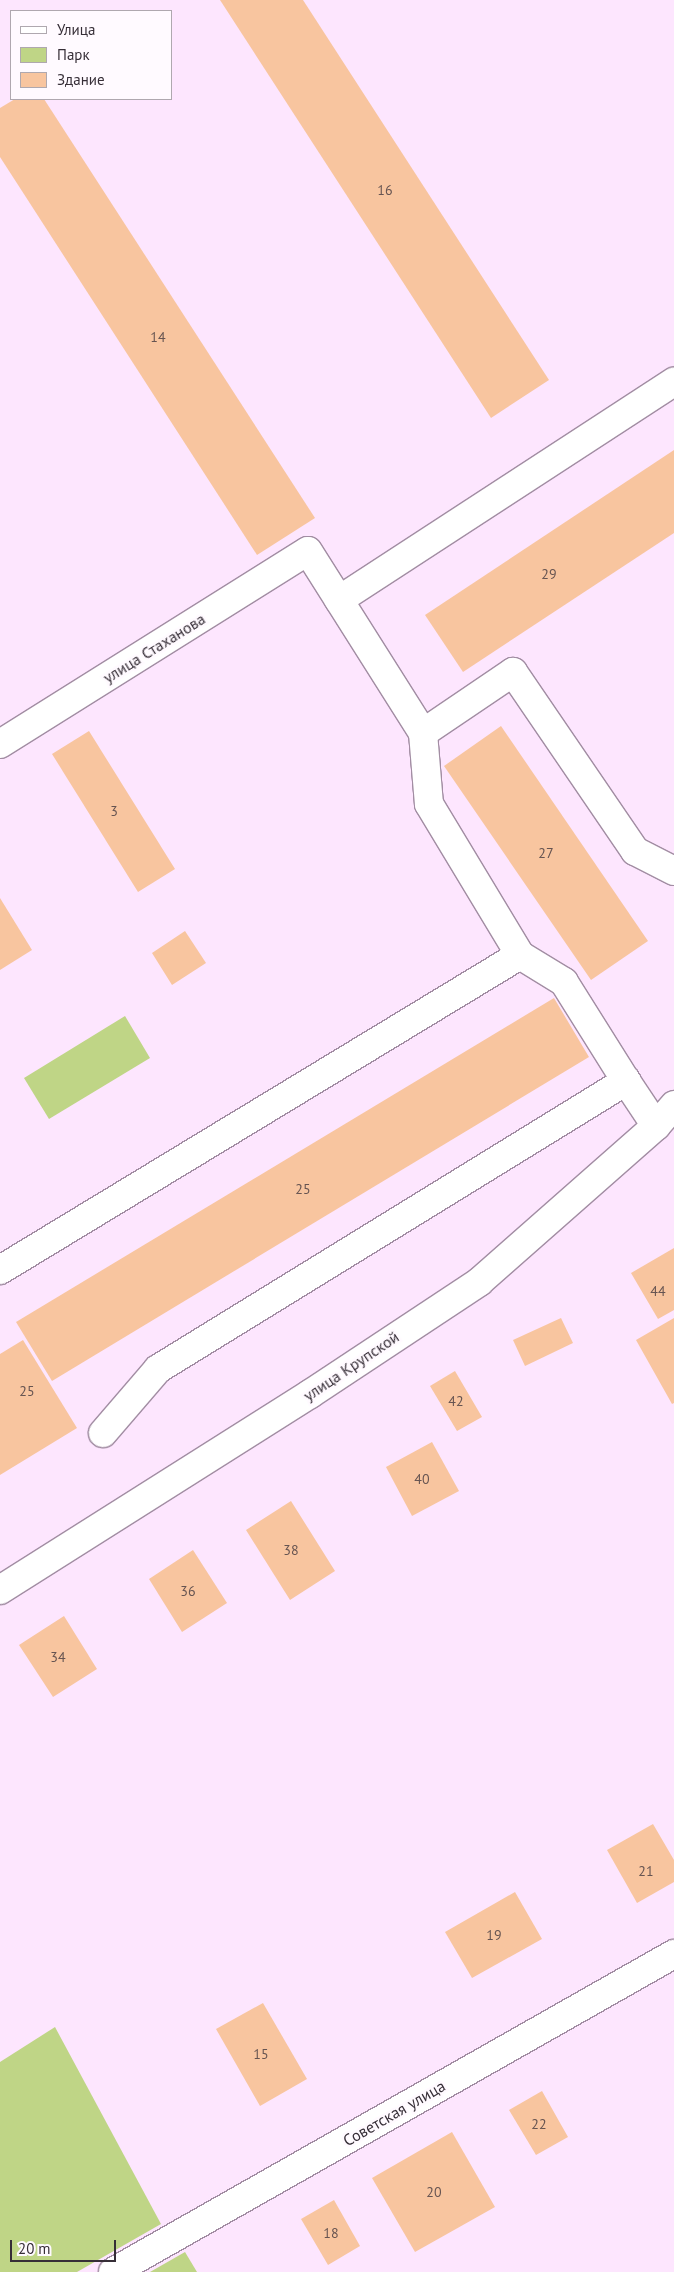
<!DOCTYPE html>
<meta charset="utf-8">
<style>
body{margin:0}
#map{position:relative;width:674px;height:2272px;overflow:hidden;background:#fde6fe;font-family:"PT Sans",sans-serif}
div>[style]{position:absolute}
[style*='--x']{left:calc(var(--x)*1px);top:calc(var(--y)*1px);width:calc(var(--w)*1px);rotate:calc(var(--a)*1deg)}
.green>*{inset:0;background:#bfd586}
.building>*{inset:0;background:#f8c59f}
.roads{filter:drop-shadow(1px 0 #a28da3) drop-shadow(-1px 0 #a28da3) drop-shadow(0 1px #a28da3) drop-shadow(0 -1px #a28da3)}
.minor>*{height:28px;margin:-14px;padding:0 14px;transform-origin:14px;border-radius:14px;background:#fff}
span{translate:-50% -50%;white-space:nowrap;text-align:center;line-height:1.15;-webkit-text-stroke:5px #fffaff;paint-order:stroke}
.number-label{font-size:14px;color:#665451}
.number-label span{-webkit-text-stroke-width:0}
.street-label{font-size:16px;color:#362e37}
.legend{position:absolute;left:10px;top:10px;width:162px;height:90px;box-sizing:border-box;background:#fffaff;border:1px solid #afa8af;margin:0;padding:6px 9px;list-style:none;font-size:15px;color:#362e37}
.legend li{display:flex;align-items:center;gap:10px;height:25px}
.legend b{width:25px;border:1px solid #afa8af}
.scale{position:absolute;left:10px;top:2240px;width:106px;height:22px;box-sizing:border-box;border:2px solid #362e37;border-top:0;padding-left:6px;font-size:15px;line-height:18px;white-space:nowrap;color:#362e37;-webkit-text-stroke:4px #fffaff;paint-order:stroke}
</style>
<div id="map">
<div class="green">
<i style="clip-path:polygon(125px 1016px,150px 1058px,49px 1119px,24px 1078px)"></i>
<i style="clip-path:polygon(55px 2027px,161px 2224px,77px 2272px,0 2272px,0 2062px)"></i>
<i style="clip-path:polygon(185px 2252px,197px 2272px,150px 2272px)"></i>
</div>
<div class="building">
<i style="clip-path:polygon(220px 0,303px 0,549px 380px,491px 418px)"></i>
<i style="clip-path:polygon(15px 99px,44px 99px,315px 518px,257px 555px,0 157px,0 108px)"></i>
<i style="clip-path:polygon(674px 450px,674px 533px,463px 672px,425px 615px)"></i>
<i style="clip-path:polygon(501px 726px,648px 941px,591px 980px,444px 766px)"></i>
<i style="clip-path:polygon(89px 731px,175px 869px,138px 892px,52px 754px)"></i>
<i style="clip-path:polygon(0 898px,32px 950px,0 970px)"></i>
<i style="clip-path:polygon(185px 931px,206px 963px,172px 985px,152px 953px)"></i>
<i style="clip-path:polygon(554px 998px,589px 1057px,52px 1381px,16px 1322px)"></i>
<i style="clip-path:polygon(674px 1248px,674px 1310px,658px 1319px,631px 1273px)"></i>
<i style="clip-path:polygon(561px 1318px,573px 1343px,525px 1366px,513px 1340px)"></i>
<i style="clip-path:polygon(674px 1318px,674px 1403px,672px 1404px,636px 1340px)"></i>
<i style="clip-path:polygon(23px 1340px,77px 1428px,0 1475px,0 1354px)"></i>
<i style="clip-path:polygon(455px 1371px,482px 1417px,457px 1431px,430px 1386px)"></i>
<i style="clip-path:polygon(432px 1442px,459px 1491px,412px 1516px,386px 1467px)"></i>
<i style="clip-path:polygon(291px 1501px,335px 1571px,290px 1600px,246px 1530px)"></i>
<i style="clip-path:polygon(193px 1550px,227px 1603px,182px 1632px,149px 1579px)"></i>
<i style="clip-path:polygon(64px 1616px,97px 1669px,53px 1697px,19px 1645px)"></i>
<i style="clip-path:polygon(653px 1824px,674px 1860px,674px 1882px,637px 1903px,607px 1850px)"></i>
<i style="clip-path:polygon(515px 1892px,542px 1939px,472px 1978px,445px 1932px)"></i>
<i style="clip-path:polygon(263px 2003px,307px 2079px,260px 2106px,216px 2029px)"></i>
<i style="clip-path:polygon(542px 2091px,568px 2137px,536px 2155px,509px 2110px)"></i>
<i style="clip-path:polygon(452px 2132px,495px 2207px,415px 2252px,372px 2178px)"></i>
<i style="clip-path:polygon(334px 2200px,360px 2246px,328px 2265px,301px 2219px)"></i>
</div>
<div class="roads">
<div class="minor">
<i style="--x:339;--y:600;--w:400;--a:-33.1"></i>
<i style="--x:423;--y:733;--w:109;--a:-34.1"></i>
<i style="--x:513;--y:672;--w:217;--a:55.7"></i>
<i style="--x:635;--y:851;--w:44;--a:27.1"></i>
<i style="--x:0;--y:744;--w:363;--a:-32.1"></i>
<i style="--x:308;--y:551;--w:215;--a:57.7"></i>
<i style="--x:423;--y:733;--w:71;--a:85.2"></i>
<i style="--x:429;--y:804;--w:176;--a:58.9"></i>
<i style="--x:520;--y:955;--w:608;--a:148.79"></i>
<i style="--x:626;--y:1081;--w:54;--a:56.3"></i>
<i style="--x:103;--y:1433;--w:84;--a:-49.3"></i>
<i style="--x:158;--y:1369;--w:550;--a:-31.61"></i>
<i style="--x:626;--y:1081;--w:117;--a:-122.1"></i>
<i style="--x:564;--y:982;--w:52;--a:-148.5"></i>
<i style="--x:0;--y:1590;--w:367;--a:-32.3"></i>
<i style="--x:310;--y:1394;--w:203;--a:-33.5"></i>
<i style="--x:479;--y:1282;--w:236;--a:-41.4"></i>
<i style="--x:656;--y:1126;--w:28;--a:-49"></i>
<i style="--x:113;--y:2272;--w:645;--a:-29.55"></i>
</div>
</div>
<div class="number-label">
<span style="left:385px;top:190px">16</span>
<span style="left:158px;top:337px">14</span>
<span style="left:549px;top:574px">29</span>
<span style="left:114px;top:811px">3</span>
<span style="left:546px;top:853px">27</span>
<span style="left:303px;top:1189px">25</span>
<span style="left:658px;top:1291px">44</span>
<span style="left:27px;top:1391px">25</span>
<span style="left:456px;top:1401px">42</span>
<span style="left:422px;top:1479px">40</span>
<span style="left:291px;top:1550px">38</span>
<span style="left:188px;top:1591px">36</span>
<span style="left:58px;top:1657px">34</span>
<span style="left:646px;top:1871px">21</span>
<span style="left:494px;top:1935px">19</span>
<span style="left:261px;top:2054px">15</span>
<span style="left:539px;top:2124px">22</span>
<span style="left:434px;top:2192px">20</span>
<span style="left:331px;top:2233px">18</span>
</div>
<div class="street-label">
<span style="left:154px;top:648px;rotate:-32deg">улица Стаханова</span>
<span style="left:351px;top:1366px;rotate:-34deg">улица Крупской</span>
<span style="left:394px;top:2113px;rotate:-30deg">Советская улица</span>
</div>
<ul class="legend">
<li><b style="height:6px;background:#fff"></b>Улица</li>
<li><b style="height:14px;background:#bfd586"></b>Парк</li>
<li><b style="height:14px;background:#f8c59f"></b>Здание</li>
</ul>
<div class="scale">20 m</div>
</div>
